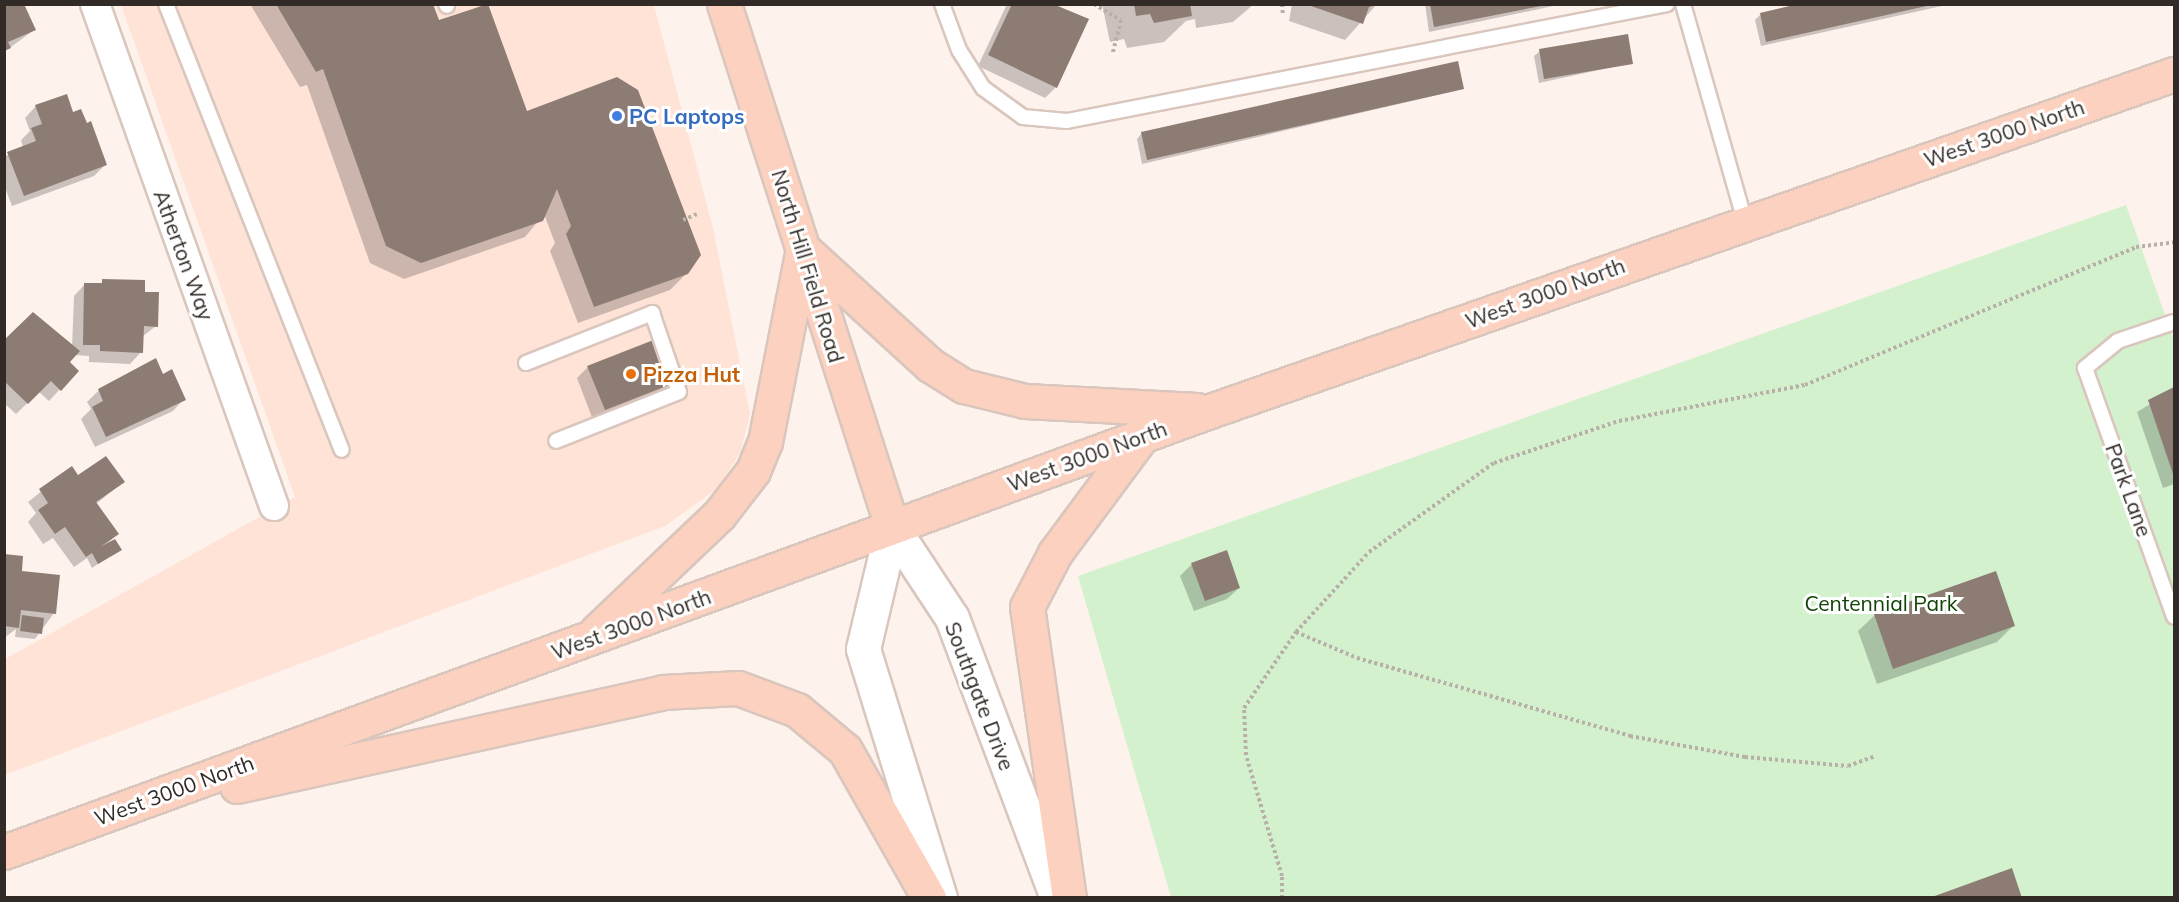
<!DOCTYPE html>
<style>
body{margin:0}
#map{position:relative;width:2179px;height:902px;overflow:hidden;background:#fef2ec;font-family:Mulish,sans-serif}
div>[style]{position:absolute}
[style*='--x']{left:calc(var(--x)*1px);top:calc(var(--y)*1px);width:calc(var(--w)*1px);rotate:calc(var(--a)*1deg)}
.built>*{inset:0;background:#ffe3d7}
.green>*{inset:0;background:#d3f1cd}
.shadow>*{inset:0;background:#0003}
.building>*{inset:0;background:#8d7c73}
.path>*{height:4px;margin-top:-2px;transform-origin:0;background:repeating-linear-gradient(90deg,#b9afa9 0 3px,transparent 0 6px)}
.roads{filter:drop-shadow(2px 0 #d9c6bd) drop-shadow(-2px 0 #d9c6bd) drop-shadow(0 2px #d9c6bd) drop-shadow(0 -2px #d9c6bd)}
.service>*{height:14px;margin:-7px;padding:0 7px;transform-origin:7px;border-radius:7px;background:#fff}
.minor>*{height:28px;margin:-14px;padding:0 14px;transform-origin:14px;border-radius:14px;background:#fff}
.secondary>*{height:33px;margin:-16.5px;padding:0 16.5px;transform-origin:16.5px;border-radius:16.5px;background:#fff}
.primary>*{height:33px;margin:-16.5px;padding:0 16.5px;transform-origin:16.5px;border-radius:16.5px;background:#fcd1bf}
.dots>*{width:16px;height:16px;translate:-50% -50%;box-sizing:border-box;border:3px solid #fff;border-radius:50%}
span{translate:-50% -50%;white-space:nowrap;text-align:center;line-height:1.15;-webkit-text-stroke:6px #fff;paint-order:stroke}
.shop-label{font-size:21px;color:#366cbe;font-weight:700}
.left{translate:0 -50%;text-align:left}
.street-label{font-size:21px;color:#312a26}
.food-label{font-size:21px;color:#c56008;font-weight:700}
.park-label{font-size:21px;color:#104405}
.frame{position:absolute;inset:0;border:6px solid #312a26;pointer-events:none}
</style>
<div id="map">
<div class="built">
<i style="clip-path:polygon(121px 5px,654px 5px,713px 228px,750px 414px,740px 453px,718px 488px,665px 526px,5px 775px,5px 659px,295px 497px)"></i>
</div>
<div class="green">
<i style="clip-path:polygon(2126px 205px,2174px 340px,2174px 897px,1171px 897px,1078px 576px)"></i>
</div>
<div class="shadow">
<i style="clip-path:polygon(4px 4px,34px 30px,4px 52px)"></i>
<i style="clip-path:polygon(250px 4px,432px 4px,438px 22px,486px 4px,526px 113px,687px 273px,670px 290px,578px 323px,550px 251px,555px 243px,544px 214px,525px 237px,404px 279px,370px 263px,307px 85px,300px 87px)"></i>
<i style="clip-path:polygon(1007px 4px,1049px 4px,1056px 87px,1045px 98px,978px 66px)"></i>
<i style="clip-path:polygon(1102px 4px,1254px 4px,1233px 22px,1196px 28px,1195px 19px,1186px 21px,1164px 42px,1127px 48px,1124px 39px,1110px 42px)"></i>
<i style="clip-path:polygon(1292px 4px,1377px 4px,1345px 40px,1289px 21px)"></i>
<i style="clip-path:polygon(1425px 4px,1563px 4px,1429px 32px)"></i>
<i style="clip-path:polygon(1805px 4px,1951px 4px,1761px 46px,1755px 20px,1761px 14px)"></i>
<i style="clip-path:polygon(1540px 51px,1631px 63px,1539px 83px,1534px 56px)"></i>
<i style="clip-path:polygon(1463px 89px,1142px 164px,1137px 139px,1142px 133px)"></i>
<i style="clip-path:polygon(36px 106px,72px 114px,105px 165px,94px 176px,12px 206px,4px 185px,4px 157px,23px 147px,21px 140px,30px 131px,25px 118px)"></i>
<i style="clip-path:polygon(85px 284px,143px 293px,156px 326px,142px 337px,141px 352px,130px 364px,89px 362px,89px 356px,74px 355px,68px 362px,77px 371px,49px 401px,39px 392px,16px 414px,4px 403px,4px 342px,72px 347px,74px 296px)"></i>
<i style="clip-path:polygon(588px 367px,673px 383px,661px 394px,593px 420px,577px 378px)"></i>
<i style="clip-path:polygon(162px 376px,184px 399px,173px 411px,95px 447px,81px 419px,91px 409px,87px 402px,99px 390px)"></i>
<i style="clip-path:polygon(2174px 390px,2174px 484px,2163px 488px,2137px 412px)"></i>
<i style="clip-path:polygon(71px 468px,78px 478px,123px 482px,96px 504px,117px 534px,107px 544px,120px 549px,92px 568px,87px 558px,74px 567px,53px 538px,43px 544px,28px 522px,36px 513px,28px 502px)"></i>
<i style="clip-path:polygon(4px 555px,54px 613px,35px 639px,15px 637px,16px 629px,4px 638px)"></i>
<i style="clip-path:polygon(1192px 564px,1239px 588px,1227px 599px,1194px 611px,1180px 576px)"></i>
<i style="clip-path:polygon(1875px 615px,2013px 626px,1997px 642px,1877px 684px,1858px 631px)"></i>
</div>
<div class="building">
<i style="clip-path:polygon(4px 4px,24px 4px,36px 30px,8px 42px,11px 48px,4px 51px)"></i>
<i style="clip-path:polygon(276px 4px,433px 4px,439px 20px,488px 4px,527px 111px,617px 77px,638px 90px,701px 255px,688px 274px,594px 307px,566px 234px,571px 226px,557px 189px,543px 221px,421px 263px,386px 246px,323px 69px,316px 72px)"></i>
<i style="clip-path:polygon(1012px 4px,1053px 4px,1089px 19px,1057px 88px,988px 55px)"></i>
<i style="clip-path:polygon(1134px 4px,1190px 4px,1192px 16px,1154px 23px,1150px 14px,1136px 16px)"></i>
<i style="clip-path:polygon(1305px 4px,1379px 4px,1369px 7px,1363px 24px)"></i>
<i style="clip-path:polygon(1430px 4px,1541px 4px,1541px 6px,1434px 27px)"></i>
<i style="clip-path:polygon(1798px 4px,1931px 4px,1931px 5px,1766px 42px,1760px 13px)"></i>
<i style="clip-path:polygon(1628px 34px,1633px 64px,1544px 79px,1539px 49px)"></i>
<i style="clip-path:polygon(1458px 61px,1464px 89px,1147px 160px,1141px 132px)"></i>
<i style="clip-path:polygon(67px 94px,73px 112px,81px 109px,87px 123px,91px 121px,107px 165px,24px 196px,7px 152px,36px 141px,31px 128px,42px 124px,35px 105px)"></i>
<i style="clip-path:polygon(102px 279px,145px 280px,145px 292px,159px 292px,158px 327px,144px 326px,143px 353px,100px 351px,100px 345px,83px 345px,84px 283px,102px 283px)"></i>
<i style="clip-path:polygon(33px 312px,80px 351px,70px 362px,79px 371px,61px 391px,51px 381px,28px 404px,4px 381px,4px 340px)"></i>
<i style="clip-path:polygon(656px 339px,674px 383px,605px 410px,587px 366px)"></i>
<i style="clip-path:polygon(156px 358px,163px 374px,172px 369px,186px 400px,106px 437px,92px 407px,103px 401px,98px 389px)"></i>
<i style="clip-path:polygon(2174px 387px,2174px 477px,2148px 400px)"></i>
<i style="clip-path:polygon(106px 456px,125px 482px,96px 502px,119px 534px,100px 547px,115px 539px,122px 550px,98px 564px,92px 553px,86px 557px,65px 527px,55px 534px,38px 510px,48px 503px,39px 489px,72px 466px,78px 475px)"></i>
<i style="clip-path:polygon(1227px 550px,1240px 588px,1205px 601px,1191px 563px)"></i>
<i style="clip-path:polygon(4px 554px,23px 556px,22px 571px,60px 575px,56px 614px,21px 610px,19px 628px,4px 626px)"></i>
<i style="clip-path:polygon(1996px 571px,2015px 626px,1893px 669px,1874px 614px)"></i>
<i style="clip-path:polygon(22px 615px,44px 618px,42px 634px,20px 631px)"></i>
<i style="clip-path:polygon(2012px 868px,2022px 898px,1932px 898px,1932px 897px)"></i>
</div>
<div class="path">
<i style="--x:1094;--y:4;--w:31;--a:31"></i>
<i style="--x:1121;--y:20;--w:34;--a:104"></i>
<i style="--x:1282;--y:4;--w:12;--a:85"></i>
<i style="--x:683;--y:220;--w:15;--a:-23"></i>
<i style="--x:1296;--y:632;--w:66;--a:23.1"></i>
<i style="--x:1357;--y:658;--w:284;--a:15.9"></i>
<i style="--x:1630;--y:736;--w:117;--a:10.3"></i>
<i style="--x:1745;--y:757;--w:103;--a:5"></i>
<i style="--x:1848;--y:766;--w:27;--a:-20"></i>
<i style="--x:1282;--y:898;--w:22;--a:-90"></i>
<i style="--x:1282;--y:876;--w:126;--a:-106.6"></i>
<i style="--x:1246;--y:755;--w:47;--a:-92.4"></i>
<i style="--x:1244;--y:708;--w:92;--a:-55.6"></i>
<i style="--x:1296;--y:632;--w:108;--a:-47.6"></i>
<i style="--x:1369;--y:552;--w:153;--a:-35.5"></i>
<i style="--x:1494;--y:463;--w:132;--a:-18.6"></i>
<i style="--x:1619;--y:421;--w:189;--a:-11"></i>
<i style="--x:1805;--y:385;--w:359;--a:-22.6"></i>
<i style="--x:2136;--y:247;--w:38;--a:-7"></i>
</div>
<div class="roads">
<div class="service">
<i style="--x:166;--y:4;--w:479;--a:68.5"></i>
<i style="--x:446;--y:4;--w:2;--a:63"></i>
<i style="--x:942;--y:4;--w:49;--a:69.7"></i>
<i style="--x:959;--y:50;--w:45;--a:57.7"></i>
<i style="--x:983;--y:88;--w:49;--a:35.9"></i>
<i style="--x:1023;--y:117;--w:44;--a:5.2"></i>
<i style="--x:1067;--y:121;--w:611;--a:-11.03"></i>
<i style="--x:1683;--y:4;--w:227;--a:74.1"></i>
<i style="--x:2174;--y:322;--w:59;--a:161.3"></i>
<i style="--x:2118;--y:341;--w:43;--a:140.7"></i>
<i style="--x:2085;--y:368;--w:264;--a:70.3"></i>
<i style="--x:526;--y:363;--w:136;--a:-21.6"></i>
<i style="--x:652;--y:313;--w:83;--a:71.1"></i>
<i style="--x:679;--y:392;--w:132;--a:158.3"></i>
</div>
<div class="minor">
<i style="--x:95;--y:4;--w:533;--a:70.38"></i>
</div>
<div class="secondary">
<i style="--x:892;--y:527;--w:109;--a:56.6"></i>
<i style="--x:952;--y:618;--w:299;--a:69.4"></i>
<i style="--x:892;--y:527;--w:125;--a:103.4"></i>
<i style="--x:863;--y:649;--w:261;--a:72.8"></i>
</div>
<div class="primary">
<i style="--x:724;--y:4;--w:549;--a:72.19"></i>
<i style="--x:803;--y:249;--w:172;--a:42.4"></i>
<i style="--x:930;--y:365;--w:40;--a:32"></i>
<i style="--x:964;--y:386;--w:63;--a:13.8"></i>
<i style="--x:1025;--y:401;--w:172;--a:3"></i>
<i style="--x:596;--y:632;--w:170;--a:-43.6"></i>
<i style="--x:719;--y:515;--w:56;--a:-52.3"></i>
<i style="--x:753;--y:471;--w:31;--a:-68"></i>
<i style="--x:765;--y:442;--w:193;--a:-78.9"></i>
<i style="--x:237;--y:786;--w:436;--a:-12.4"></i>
<i style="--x:663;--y:692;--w:75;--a:-3.1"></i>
<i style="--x:738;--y:688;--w:63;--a:20.4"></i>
<i style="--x:797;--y:710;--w:62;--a:39.8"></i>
<i style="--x:845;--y:750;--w:170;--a:60.4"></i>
<i style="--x:4;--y:852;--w:1284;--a:-20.09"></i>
<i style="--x:1210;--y:411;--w:1021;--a:-19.27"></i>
<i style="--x:1069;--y:898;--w:294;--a:-98.2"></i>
<i style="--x:1027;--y:607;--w:61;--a:-62.6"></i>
<i style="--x:1055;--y:553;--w:144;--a:-53.4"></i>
</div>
</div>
<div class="dots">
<i style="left:617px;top:116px;background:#3f7fe0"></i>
<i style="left:631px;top:374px;background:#e8710a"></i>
</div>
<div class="shop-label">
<span class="left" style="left:629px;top:116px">PC Laptops</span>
</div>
<div class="street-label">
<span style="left:2004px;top:133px;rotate:-19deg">West 3000 North</span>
<span style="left:184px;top:255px;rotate:70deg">Atherton Way</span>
<span style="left:808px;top:266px;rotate:73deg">North Hill Field Road</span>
<span style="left:1545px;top:293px;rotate:-20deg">West 3000 North</span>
<span style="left:1087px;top:456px;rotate:-20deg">West 3000 North</span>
<span style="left:2129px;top:490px;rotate:70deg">Park Lane</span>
<span style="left:631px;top:624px;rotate:-20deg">West 3000 North</span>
<span style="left:980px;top:696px;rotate:69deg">Southgate Drive</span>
<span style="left:174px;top:790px;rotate:-20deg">West 3000 North</span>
</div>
<div class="food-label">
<span class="left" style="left:643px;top:374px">Pizza Hut</span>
</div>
<div class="park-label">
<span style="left:1881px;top:603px">Centennial Park</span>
</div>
<div class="frame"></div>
</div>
